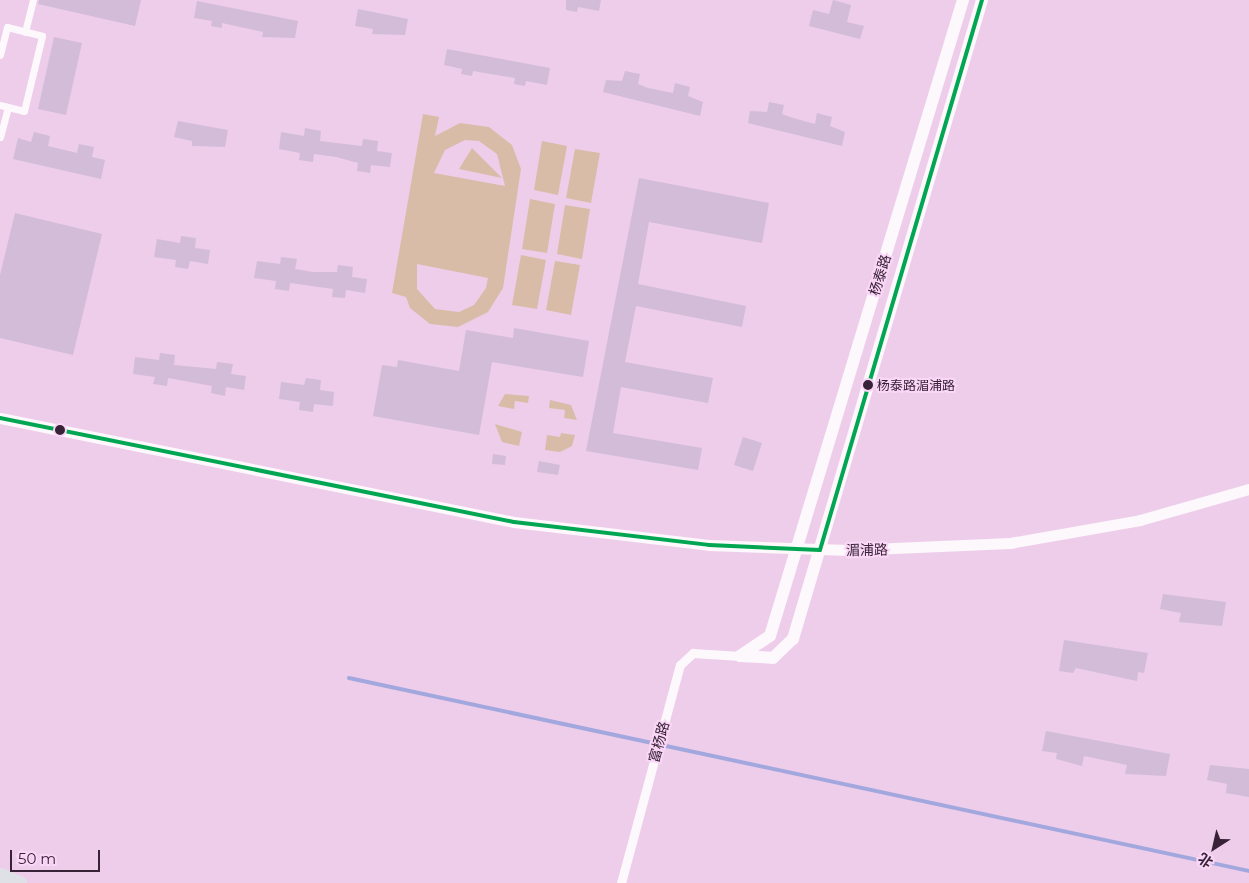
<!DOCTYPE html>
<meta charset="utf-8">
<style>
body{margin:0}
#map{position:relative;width:1249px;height:883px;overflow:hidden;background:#eecdeb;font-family:Montserrat,"Noto Sans SC",sans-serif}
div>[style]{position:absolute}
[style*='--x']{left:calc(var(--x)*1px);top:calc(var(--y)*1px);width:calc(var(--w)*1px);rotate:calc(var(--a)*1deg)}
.green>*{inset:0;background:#d9bca8}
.stream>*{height:4px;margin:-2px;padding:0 2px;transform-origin:2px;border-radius:2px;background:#a2a8de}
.building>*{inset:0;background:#d2bcd7}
.pedestrian>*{height:7px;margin:-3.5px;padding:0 3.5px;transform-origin:3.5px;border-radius:3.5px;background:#fcf8fc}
.minor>*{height:9px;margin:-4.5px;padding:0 4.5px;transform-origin:4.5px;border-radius:4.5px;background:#fcf8fc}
.tertiary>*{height:11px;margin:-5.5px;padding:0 5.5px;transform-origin:5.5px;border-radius:5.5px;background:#fcf8fc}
.secondary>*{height:12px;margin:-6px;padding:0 6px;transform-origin:6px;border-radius:6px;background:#fcf8fc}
.primary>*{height:15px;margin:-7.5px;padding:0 7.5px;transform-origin:7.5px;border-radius:7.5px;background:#dfe1e7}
.bus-1>*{height:4px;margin:-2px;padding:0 2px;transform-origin:2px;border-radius:2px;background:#00a651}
.dots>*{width:14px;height:14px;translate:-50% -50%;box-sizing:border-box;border:2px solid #fad6f7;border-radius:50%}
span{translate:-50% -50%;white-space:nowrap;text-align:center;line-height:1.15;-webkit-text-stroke:4px #fad6f7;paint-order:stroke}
.bus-label{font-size:13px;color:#382237}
.left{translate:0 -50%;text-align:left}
.street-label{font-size:14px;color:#382237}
.north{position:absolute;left:1189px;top:823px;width:50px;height:50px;-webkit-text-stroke:4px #fad6f7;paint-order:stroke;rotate:215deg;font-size:14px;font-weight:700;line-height:20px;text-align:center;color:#382237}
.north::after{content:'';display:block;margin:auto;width:18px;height:22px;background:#382237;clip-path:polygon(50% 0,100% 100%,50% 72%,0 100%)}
.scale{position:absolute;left:10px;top:850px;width:90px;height:22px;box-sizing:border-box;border:2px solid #382237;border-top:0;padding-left:6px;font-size:15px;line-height:18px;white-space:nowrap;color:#382237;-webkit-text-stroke:4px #fad6f7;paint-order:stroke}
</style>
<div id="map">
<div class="green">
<i style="clip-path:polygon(evenodd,423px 114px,439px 117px,435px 136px,460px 123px,489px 127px,512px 145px,521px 169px,503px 288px,488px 312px,458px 327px,430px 324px,410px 308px,406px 297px,392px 293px,423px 114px,465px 140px,479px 141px,497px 154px,505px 186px,434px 173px,445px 150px,465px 140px,423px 114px,417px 264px,488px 278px,486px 288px,474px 305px,459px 312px,435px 309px,417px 289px,417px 264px)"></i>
<i style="clip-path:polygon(542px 141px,567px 146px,558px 195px,534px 190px)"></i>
<i style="clip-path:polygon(472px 148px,502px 178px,459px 169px)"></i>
<i style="clip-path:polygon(575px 149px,600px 153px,591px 203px,566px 198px)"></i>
<i style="clip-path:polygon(530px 199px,555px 204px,547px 253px,522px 249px)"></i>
<i style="clip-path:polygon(565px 205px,590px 209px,582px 259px,557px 254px)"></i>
<i style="clip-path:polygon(521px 255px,546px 260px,537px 309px,512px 305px)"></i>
<i style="clip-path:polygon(555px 261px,580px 265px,571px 315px,546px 310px)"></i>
<i style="clip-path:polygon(505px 394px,529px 396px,528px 403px,515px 401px,514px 409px,498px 406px)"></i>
<i style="clip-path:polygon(550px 400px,571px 405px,577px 420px,564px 418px,565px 410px,549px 408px)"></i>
<i style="clip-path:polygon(495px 424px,522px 432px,519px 446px,502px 442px)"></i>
<i style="clip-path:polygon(561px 433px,575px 435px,572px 446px,560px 452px,545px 450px,547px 435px,560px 437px)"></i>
</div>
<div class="stream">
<i style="--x:349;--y:678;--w:920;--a:12.1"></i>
</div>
<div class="building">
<i style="clip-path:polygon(39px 0,141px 0,135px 26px,38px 4px)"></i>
<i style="clip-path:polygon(566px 0,601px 0,599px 11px,578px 7px,577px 12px,566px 10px)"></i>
<i style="clip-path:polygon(833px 0,851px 5px,847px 22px,864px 26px,860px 39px,809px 26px,813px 10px,829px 14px)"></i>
<i style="clip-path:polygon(197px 1px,298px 21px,295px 38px,262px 37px,263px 32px,222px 23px,222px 28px,211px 26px,212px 21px,194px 18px)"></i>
<i style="clip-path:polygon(358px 9px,408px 19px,405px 35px,372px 34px,373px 29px,355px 26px)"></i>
<i style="clip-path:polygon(54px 37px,82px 43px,66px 115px,38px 109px)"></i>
<i style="clip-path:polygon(447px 49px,550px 68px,547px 85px,526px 81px,525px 86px,514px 84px,515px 78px,473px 71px,472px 76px,461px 74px,462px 69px,444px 65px)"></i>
<i style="clip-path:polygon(625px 71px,640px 74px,638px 84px,648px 88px,673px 93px,675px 83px,690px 87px,688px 96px,703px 102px,700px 116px,603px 92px,606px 80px,622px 81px)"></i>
<i style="clip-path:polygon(769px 102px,784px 105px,782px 114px,793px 118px,815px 124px,817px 113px,832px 117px,830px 126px,845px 132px,842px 146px,748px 123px,750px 111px,767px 112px)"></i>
<i style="clip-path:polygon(178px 121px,228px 130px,225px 147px,192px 146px,192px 141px,174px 137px)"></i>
<i style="clip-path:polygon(305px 128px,321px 131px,320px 141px,362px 146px,363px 139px,378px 141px,377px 151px,392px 153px,390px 167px,371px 165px,370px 173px,357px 171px,358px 163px,336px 157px,314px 154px,313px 162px,299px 160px,300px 153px,279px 149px,281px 132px,304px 136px)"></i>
<i style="clip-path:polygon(34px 132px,50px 136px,48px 146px,77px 153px,79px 144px,94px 147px,92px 157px,105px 160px,101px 179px,13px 159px,18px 138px,31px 142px)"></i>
<i style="clip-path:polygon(639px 178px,769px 203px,762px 243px,649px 222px,638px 284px,746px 306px,742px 327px,636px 306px,625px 362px,713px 378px,708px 403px,621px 387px,613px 433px,702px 448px,698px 470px,586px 451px)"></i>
<i style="clip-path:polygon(15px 213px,102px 234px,73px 355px,0 338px,0 275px)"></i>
<i style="clip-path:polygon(181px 236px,196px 238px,195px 248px,210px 250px,208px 264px,190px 261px,188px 269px,175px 267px,176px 260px,154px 257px,157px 239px,180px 243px)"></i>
<i style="clip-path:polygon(281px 257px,297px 259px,295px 269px,313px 272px,337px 272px,338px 265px,353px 267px,352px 277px,367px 279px,365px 293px,346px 290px,345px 298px,332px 297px,333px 289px,290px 283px,289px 291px,275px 289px,276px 281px,254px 278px,257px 261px,280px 264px)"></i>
<i style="clip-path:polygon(514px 328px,589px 341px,583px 377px,492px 362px,479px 435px,373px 416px,382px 365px,397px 367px,398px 360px,459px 371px,466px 330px,513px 338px)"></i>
<i style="clip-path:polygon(160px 353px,175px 355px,174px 365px,216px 369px,217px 362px,233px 364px,231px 374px,246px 376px,244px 390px,226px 387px,225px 396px,211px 393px,212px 386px,168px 378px,167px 386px,153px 384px,155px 377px,133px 374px,135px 357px,159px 360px)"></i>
<i style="clip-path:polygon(306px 378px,321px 380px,320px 390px,334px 392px,333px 406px,314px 404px,313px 412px,299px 410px,300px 402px,279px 399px,281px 382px,304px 385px)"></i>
<i style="clip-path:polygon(743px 437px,762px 443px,753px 471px,734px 465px)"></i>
<i style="clip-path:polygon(493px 454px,506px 456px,505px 465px,492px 464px)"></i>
<i style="clip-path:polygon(539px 461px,560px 465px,558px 475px,537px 472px)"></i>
<i style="clip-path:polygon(1163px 594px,1226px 602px,1222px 626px,1179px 622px,1181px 613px,1160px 609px)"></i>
<i style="clip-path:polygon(1064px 640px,1148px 653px,1144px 673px,1138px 672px,1137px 681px,1076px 668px,1073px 673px,1059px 671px)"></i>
<i style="clip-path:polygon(1046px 731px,1170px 754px,1166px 776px,1125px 774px,1127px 765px,1084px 756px,1082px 766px,1056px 759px,1057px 753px,1042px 751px)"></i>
<i style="clip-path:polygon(1210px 765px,1249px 769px,1249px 797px,1226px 793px,1227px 784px,1207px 780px)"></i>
</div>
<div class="pedestrian">
<i style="--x:25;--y:32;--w:33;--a:-76"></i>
<i style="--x:0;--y:55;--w:29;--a:-76"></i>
<i style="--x:7;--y:27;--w:36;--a:14"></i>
<i style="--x:42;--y:36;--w:77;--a:103.5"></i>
<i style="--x:24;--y:111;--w:25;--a:-166"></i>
<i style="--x:0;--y:137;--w:31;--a:-75"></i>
</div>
<div class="minor">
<i style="--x:621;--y:883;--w:226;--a:-74.9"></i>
<i style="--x:680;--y:665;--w:18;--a:-43"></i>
<i style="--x:693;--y:653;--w:47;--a:3.7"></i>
</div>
<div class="tertiary">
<i style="--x:0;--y:418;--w:524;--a:11.44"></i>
<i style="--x:514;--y:522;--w:196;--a:6.7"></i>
<i style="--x:709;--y:545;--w:139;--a:2.1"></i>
<i style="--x:848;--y:550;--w:162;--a:-2.5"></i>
<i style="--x:1010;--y:543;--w:132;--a:-10"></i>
<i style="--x:1140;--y:520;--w:113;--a:-15.9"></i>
</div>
<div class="secondary">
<i style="--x:740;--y:656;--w:33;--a:3"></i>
<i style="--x:773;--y:658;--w:28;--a:-44"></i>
<i style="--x:793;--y:639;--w:666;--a:-73.52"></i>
<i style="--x:740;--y:656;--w:36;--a:-34"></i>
<i style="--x:770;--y:636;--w:665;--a:-73.12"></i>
</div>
<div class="primary">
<i style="--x:0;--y:875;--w:21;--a:23"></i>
</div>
<div class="bus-1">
<i style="--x:0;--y:418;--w:524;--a:11.44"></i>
<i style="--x:514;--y:522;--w:196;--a:6.7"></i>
<i style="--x:709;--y:545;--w:111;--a:2.6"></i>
<i style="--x:820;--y:550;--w:573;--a:-73.59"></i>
</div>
<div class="dots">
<i style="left:868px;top:385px;background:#382237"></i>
<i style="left:60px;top:430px;background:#382237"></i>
</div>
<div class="bus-label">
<span class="left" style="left:877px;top:385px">杨泰路湄浦路</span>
</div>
<div class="street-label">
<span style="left:880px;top:275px;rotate:-73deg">杨泰路</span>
<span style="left:867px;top:550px;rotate:-1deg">湄浦路</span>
<span style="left:659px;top:742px;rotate:-75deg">富杨路</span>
</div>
<div class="north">北</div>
<div class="scale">50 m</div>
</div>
